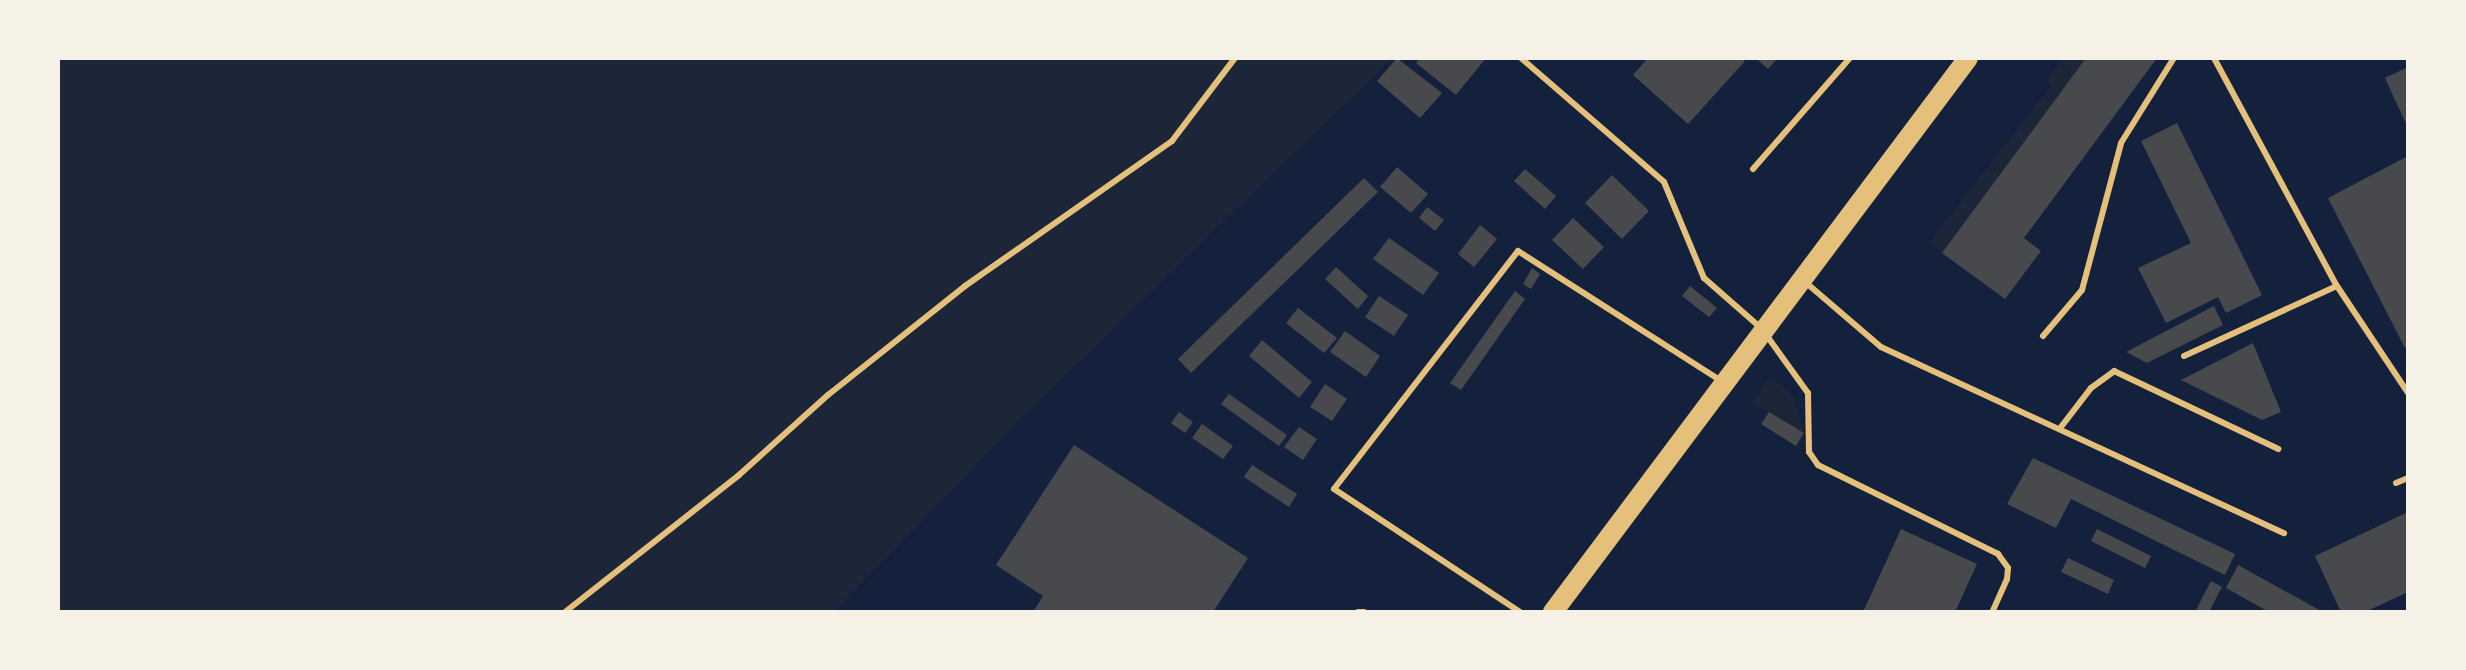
<!DOCTYPE html>
<style>
body{margin:0}
#map{position:relative;width:2466px;height:670px;overflow:hidden;background:#14213d;font-family:"Sofia Sans Condensed",sans-serif}
div>[style]{position:absolute}
[style*='--x']{left:calc(var(--x)*1px);top:calc(var(--y)*1px);width:calc(var(--w)*1px);rotate:calc(var(--a)*1deg)}
.green>*{inset:0;background:#1d2539}
.building>*{inset:0;background:#48494c}
.service>*{height:6px;margin:-3px;padding:0 3px;transform-origin:3px;border-radius:3px;background:#e5c07b}
.primary>*{height:20px;margin:-10px;padding:0 10px;transform-origin:10px;border-radius:10px;background:#e5c07b}
span{translate:-50% -50%;white-space:nowrap;text-align:center;line-height:1.15;-webkit-text-stroke:7px #f6f1e7;paint-order:stroke}
.frame{position:absolute;inset:0;border:60px solid #f6f1e7;pointer-events:none}
</style>
<div id="map">
<div class="green">
<i style="clip-path:polygon(58px 58px,1392px 58px,1020px 419px,834px 612px,58px 612px)"></i>
<i style="clip-path:polygon(2064px 58px,2086px 58px,1942px 253px,1929px 243px,2052px 85px,2046px 80px)"></i>
<i style="clip-path:polygon(1775px 379px,1793px 396px,1804px 433px,1752px 403px,1767px 380px)"></i>
</div>
<div class="building">
<i style="clip-path:polygon(1397px 58px,1442px 93px,1420px 118px,1377px 81px)"></i>
<i style="clip-path:polygon(1420px 58px,1486px 58px,1456px 95px,1416px 63px)"></i>
<i style="clip-path:polygon(1648px 58px,1742px 58px,1745px 61px,1688px 124px,1633px 75px)"></i>
<i style="clip-path:polygon(1756px 58px,1778px 58px,1768px 69px)"></i>
<i style="clip-path:polygon(2086px 58px,2157px 58px,2024px 238px,2041px 251px,2005px 299px,1942px 253px)"></i>
<i style="clip-path:polygon(2408px 67px,2408px 128px,2385px 78px)"></i>
<i style="clip-path:polygon(2177px 123px,2262px 295px,2226px 313px,2218px 297px,2166px 323px,2138px 268px,2191px 243px,2141px 141px)"></i>
<i style="clip-path:polygon(2408px 156px,2408px 347px,2405px 348px,2328px 198px)"></i>
<i style="clip-path:polygon(1397px 167px,1428px 194px,1411px 213px,1380px 187px)"></i>
<i style="clip-path:polygon(1525px 169px,1556px 196px,1545px 209px,1514px 181px)"></i>
<i style="clip-path:polygon(1612px 175px,1649px 211px,1622px 239px,1585px 203px)"></i>
<i style="clip-path:polygon(1364px 178px,1378px 192px,1191px 373px,1178px 359px)"></i>
<i style="clip-path:polygon(1427px 207px,1444px 220px,1435px 231px,1419px 218px)"></i>
<i style="clip-path:polygon(1573px 218px,1604px 247px,1583px 269px,1552px 240px)"></i>
<i style="clip-path:polygon(1480px 225px,1497px 239px,1474px 267px,1458px 254px)"></i>
<i style="clip-path:polygon(1389px 238px,1439px 273px,1423px 295px,1373px 259px)"></i>
<i style="clip-path:polygon(1336px 267px,1368px 296px,1358px 309px,1325px 279px)"></i>
<i style="clip-path:polygon(1532px 268px,1540px 274px,1531px 289px,1523px 284px)"></i>
<i style="clip-path:polygon(1690px 286px,1717px 308px,1709px 317px,1682px 296px)"></i>
<i style="clip-path:polygon(1515px 291px,1525px 299px,1461px 390px,1450px 383px)"></i>
<i style="clip-path:polygon(1379px 296px,1408px 315px,1394px 336px,1365px 317px)"></i>
<i style="clip-path:polygon(2214px 306px,2223px 325px,2147px 363px,2126px 352px)"></i>
<i style="clip-path:polygon(1298px 308px,1337px 338px,1324px 353px,1286px 323px)"></i>
<i style="clip-path:polygon(1345px 331px,1380px 356px,1366px 377px,1330px 352px)"></i>
<i style="clip-path:polygon(1262px 340px,1312px 382px,1299px 398px,1249px 356px)"></i>
<i style="clip-path:polygon(2253px 343px,2281px 412px,2262px 420px,2181px 380px)"></i>
<i style="clip-path:polygon(1325px 384px,1347px 399px,1332px 421px,1310px 407px)"></i>
<i style="clip-path:polygon(1229px 394px,1287px 435px,1279px 446px,1221px 404px)"></i>
<i style="clip-path:polygon(1179px 412px,1193px 422px,1185px 433px,1171px 423px)"></i>
<i style="clip-path:polygon(1769px 412px,1804px 433px,1796px 446px,1761px 424px)"></i>
<i style="clip-path:polygon(1202px 424px,1233px 446px,1223px 459px,1192px 438px)"></i>
<i style="clip-path:polygon(1299px 427px,1317px 439px,1303px 460px,1284px 447px)"></i>
<i style="clip-path:polygon(1074px 445px,1248px 558px,1213px 612px,1033px 612px,1043px 596px,996px 565px)"></i>
<i style="clip-path:polygon(2033px 458px,2235px 554px,2225px 575px,2071px 499px,2056px 528px,2007px 504px)"></i>
<i style="clip-path:polygon(1252px 465px,1297px 494px,1289px 507px,1244px 477px)"></i>
<i style="clip-path:polygon(2408px 512px,2408px 592px,2365px 612px,2341px 612px,2315px 556px)"></i>
<i style="clip-path:polygon(1901px 529px,1977px 564px,1955px 612px,1863px 612px)"></i>
<i style="clip-path:polygon(2097px 529px,2151px 556px,2145px 568px,2091px 541px)"></i>
<i style="clip-path:polygon(2068px 558px,2114px 580px,2108px 594px,2061px 572px)"></i>
<i style="clip-path:polygon(2238px 565px,2323px 612px,2269px 612px,2226px 588px)"></i>
<i style="clip-path:polygon(2211px 581px,2222px 587px,2209px 612px,2195px 612px)"></i>
</div>
<div class="service">
<i style="--x:1521;--y:58;--w:189;--a:40.9"></i>
<i style="--x:1664;--y:182;--w:104;--a:67.4"></i>
<i style="--x:1704;--y:278;--w:77;--a:41.3"></i>
<i style="--x:1762;--y:329;--w:79;--a:54.3"></i>
<i style="--x:1808;--y:393;--w:59;--a:89"></i>
<i style="--x:1809;--y:452;--w:16;--a:55"></i>
<i style="--x:1818;--y:465;--w:201;--a:26.3"></i>
<i style="--x:1998;--y:554;--w:17;--a:54"></i>
<i style="--x:2008;--y:568;--w:11;--a:95"></i>
<i style="--x:2007;--y:579;--w:36;--a:114"></i>
<i style="--x:2214;--y:58;--w:259;--a:61.7"></i>
<i style="--x:2337;--y:286;--w:128;--a:56.4"></i>
<i style="--x:1753;--y:169;--w:147;--a:-48.9"></i>
<i style="--x:1804;--y:281;--w:101;--a:40.6"></i>
<i style="--x:1881;--y:347;--w:444;--a:24.8"></i>
<i style="--x:2043;--y:336;--w:60;--a:-49.7"></i>
<i style="--x:2082;--y:290;--w:152;--a:-75.1"></i>
<i style="--x:2121;--y:143;--w:100;--a:-58.1"></i>
<i style="--x:2184;--y:356;--w:168;--a:-24.6"></i>
<i style="--x:2061;--y:427;--w:49;--a:-52.4"></i>
<i style="--x:2091;--y:388;--w:29;--a:-36"></i>
<i style="--x:2114;--y:371;--w:182;--a:25.4"></i>
<i style="--x:2396;--y:483;--w:13;--a:-23"></i>
<i style="--x:565;--y:612;--w:221;--a:-38.2"></i>
<i style="--x:739;--y:475;--w:120;--a:-42"></i>
<i style="--x:828;--y:395;--w:175;--a:-38.5"></i>
<i style="--x:965;--y:286;--w:253;--a:-35"></i>
<i style="--x:1172;--y:141;--w:104;--a:-52.8"></i>
<i style="--x:1358;--y:612;--w:6;--a:0"></i>
<i style="--x:1520;--y:612;--w:223;--a:-146.5"></i>
<i style="--x:1334;--y:489;--w:301;--a:-52.3"></i>
<i style="--x:1518;--y:251;--w:240;--a:32.6"></i>
</div>
<div class="primary">
<i style="--x:1553;--y:612;--w:692;--a:-53.16"></i>
</div>
<div class="frame"></div>
</div>
